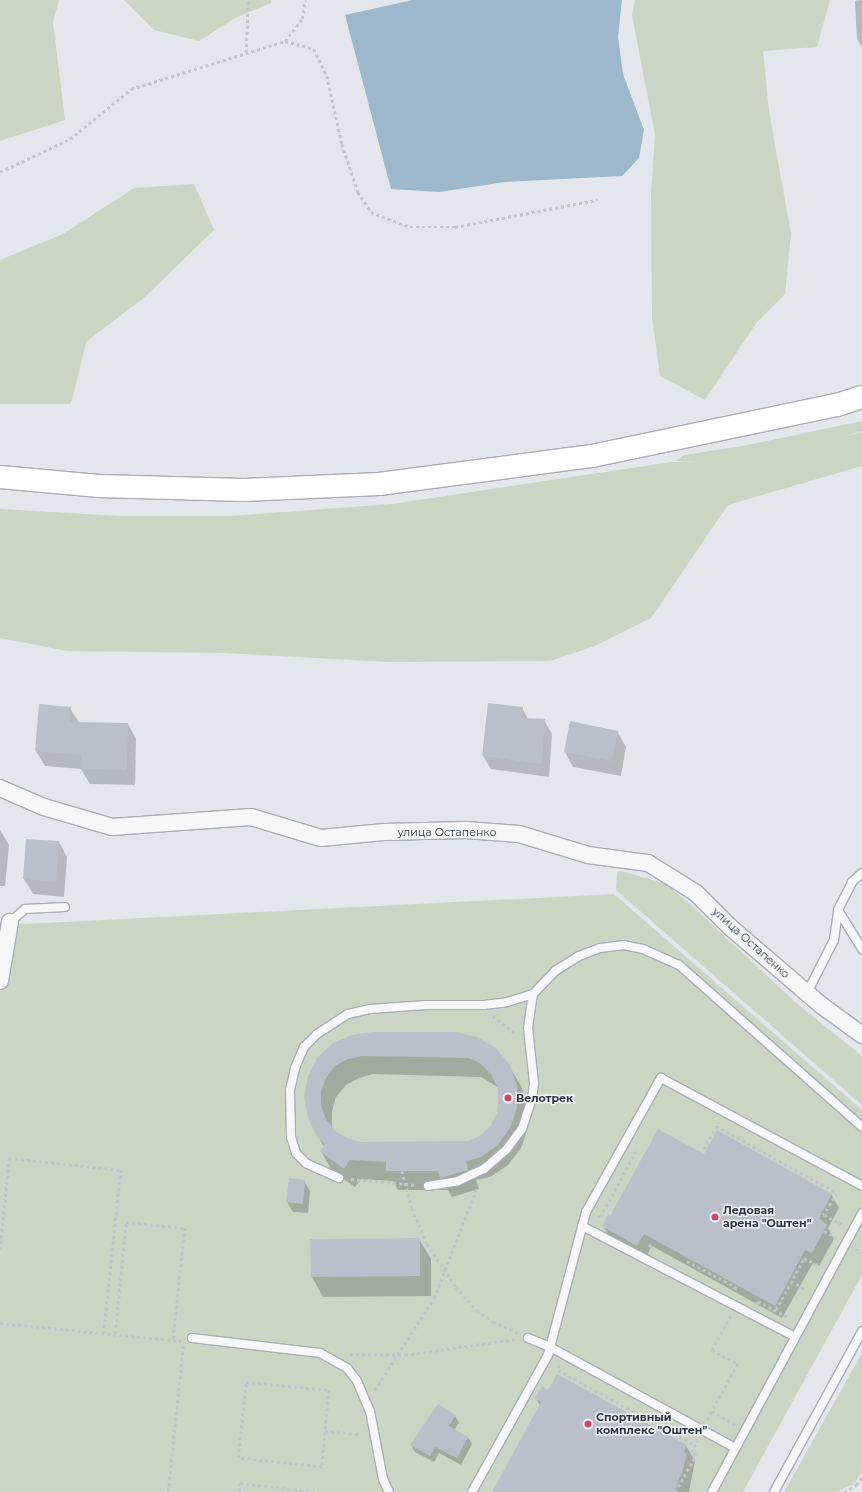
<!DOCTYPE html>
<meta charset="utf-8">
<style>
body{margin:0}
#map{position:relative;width:862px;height:1492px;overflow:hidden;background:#e3e7eb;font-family:Montserrat,sans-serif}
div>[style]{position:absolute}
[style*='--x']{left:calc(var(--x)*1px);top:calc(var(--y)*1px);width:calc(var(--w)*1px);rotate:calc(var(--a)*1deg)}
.green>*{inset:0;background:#cad5c3}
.water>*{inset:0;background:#9db8cc}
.shadow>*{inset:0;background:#0003}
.building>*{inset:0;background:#bac0c9}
.path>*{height:2.5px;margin-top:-1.25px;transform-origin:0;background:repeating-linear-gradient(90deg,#c1c5ca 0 3px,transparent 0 6px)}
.roads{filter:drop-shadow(1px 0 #a8aeb6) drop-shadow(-1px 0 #a8aeb6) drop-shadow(0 1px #a8aeb6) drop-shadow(0 -1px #a8aeb6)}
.lane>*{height:8px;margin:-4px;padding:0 4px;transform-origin:4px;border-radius:4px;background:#f6f7f9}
.street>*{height:16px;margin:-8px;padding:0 8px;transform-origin:8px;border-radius:8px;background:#f6f7f9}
.primary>*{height:22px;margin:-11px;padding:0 11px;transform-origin:11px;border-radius:11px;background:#fff}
.dots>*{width:11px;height:11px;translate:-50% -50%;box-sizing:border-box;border:2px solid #f2f5f8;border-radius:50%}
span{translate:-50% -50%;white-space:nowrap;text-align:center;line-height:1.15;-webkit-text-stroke:3px #f2f5f8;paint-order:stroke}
.street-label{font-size:11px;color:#2a3644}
.poi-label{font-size:11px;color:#2a3644;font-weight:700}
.left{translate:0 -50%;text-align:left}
</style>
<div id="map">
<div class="green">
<i style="clip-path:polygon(0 0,59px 0,53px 22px,65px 120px,0 141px)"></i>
<i style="clip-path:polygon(124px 0,271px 0,271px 3px,237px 17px,199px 41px,154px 30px)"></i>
<i style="clip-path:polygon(635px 0,830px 0,817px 47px,763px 51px,769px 111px,791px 234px,785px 294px,757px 322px,705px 400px,660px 376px,652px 317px,651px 195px,655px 135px,632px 15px)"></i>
<i style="clip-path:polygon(194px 184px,214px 230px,146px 296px,86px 342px,71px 404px,0 404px,0 260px,63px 234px,134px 188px)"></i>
<i style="clip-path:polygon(862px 421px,862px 431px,845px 436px,862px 432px,862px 466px,728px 505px,651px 618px,595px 646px,550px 661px,390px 662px,223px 653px,67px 651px,0 638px,0 509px,121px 516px,230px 516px,392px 504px,672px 462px,696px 462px,676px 461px,684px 455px,743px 446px)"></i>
<i style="clip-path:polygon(621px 871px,664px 883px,691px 905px,795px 1002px,862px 1056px,862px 1105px,616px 890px,617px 872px)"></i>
<i style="clip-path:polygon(614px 894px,862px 1110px,862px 1275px,743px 1492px,0 1492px,0 994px,11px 923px,25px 924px,6px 1120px,25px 924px)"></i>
<i style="clip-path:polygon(862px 1353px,862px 1471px,854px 1484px,837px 1492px,784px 1492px)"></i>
</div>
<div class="water">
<i style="clip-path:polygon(413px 0,622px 0,618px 37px,623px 74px,644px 130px,639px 158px,622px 176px,505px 182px,439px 192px,391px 189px,345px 15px)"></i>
</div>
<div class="shadow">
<i style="clip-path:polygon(862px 0,862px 47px,857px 39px,855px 1px)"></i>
<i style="clip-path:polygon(70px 708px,79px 723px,128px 724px,136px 739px,135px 785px,90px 784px,81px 769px,45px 766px,36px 751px)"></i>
<i style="clip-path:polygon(522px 708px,528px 719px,544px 720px,552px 734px,549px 777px,491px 769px,483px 756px)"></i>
<i style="clip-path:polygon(617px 731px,626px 747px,621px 776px,573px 767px,565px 752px)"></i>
<i style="clip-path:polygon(0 830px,9px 845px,5px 886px,0 886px)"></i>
<i style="clip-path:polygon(27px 840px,59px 842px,67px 857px,64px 897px,33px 894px,24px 879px)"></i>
<i style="clip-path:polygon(evenodd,373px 1033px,509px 1066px,521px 1086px,528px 1106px,528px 1127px,521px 1148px,508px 1165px,490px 1177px,476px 1180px,479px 1189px,452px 1197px,448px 1190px,398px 1190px,393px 1181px,361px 1179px,355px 1187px,332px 1171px,321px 1151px,324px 1147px,318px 1136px,309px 1077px,373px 1033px,373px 1074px,481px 1077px,499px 1088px,498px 1113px,492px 1126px,481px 1136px,469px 1142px,361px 1143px,347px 1139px,333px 1130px,332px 1126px,332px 1111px,336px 1097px,346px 1085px,359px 1078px,373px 1074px)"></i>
<i style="clip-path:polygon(705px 1156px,831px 1194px,839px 1208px,828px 1228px,834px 1239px,819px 1266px,813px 1263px,782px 1318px,652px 1246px,645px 1258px,611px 1239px,603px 1226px,611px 1217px)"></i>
<i style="clip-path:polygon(304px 1181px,310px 1191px,308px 1213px,293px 1212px,287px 1202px)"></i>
<i style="clip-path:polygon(419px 1239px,431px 1259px,431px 1296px,323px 1297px,312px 1277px)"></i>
<i style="clip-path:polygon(548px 1391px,686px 1446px,695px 1461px,689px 1492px,493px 1492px,540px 1406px,536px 1398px)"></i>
<i style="clip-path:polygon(455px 1416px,459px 1423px,454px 1430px,468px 1437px,472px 1444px,461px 1465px,439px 1453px,434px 1462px,415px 1452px,411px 1445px)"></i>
</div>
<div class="building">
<i style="clip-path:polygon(488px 703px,523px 707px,522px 718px,545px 719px,542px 764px,482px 756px)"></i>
<i style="clip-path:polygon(39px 704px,71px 707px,70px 722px,128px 723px,127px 770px,80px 769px,81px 755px,35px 751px)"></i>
<i style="clip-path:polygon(570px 721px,618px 731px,612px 761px,564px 752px)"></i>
<i style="clip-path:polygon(26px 839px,59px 841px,56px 882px,23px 879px)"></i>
<i style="clip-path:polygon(evenodd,373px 1032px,456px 1032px,477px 1037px,496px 1048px,510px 1065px,517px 1086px,517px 1108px,510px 1128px,497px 1146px,479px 1158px,466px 1161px,468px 1170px,440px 1178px,438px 1171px,386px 1171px,386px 1162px,350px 1160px,344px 1169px,320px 1151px,325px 1144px,317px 1137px,308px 1118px,304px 1097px,308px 1076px,317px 1058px,333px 1043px,352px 1035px,373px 1032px,362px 1056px,469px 1058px,481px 1064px,491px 1074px,497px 1086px,499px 1099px,497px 1113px,491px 1125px,481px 1135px,468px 1141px,361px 1142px,347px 1138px,335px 1131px,326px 1119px,321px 1106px,321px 1091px,326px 1078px,335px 1066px,348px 1059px,362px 1056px)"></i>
<i style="clip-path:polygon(658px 1129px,704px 1154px,717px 1130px,832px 1194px,819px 1218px,827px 1225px,812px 1253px,805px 1250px,775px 1306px,644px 1234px,637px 1246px,602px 1226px,608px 1214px,610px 1216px)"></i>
<i style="clip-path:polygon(289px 1178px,305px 1180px,303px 1204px,286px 1202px)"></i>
<i style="clip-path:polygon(420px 1238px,420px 1276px,311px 1277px,310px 1239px)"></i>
<i style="clip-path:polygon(557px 1374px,687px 1445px,684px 1452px,687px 1454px,682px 1472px,674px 1492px,492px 1492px,541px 1402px,535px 1398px,542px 1386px,548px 1390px)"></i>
<i style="clip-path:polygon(438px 1404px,456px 1415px,449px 1426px,468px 1437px,457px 1458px,435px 1447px,430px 1456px,410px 1445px)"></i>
</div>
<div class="path">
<i style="--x:285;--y:41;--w:30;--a:15"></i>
<i style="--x:314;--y:49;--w:30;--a:64"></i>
<i style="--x:327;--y:76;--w:70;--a:77.6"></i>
<i style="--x:342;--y:144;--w:51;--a:71.6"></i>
<i style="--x:358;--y:192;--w:24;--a:57"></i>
<i style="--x:371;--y:212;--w:42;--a:21"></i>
<i style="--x:410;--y:227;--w:45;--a:0"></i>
<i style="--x:455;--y:227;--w:145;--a:-10.8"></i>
<i style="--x:246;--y:53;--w:53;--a:-87.8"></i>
<i style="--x:0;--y:172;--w:77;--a:-25.2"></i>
<i style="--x:70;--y:139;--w:79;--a:-39.3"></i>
<i style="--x:131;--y:89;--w:161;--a:-17.3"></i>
<i style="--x:285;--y:41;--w:28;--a:-52"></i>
<i style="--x:302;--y:19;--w:19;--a:-81"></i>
<i style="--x:493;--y:1016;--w:29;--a:38"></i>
<i style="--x:716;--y:1126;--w:138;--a:29"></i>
<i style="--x:837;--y:1193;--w:26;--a:121"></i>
<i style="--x:824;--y:1215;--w:20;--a:27"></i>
<i style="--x:703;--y:1149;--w:31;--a:-59"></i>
<i style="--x:402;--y:1171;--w:38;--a:75"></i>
<i style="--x:412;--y:1208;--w:39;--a:67"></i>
<i style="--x:427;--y:1244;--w:52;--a:56"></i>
<i style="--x:456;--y:1287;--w:31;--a:48"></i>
<i style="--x:477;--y:1310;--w:20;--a:37"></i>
<i style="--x:493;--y:1322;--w:28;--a:23"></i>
<i style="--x:351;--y:1179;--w:65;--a:5.3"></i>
<i style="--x:598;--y:1215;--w:3;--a:45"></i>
<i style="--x:600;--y:1217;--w:75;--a:-61.4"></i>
<i style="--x:824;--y:1231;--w:13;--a:27"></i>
<i style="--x:649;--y:1247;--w:6;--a:-59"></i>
<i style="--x:856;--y:1249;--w:7;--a:34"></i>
<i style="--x:0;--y:1250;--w:92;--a:-84.4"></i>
<i style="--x:9;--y:1158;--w:113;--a:6.1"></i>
<i style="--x:121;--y:1170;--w:164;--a:96"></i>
<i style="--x:687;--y:1261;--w:55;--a:28"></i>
<i style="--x:736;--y:1287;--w:5;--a:112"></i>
<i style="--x:791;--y:1281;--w:18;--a:29"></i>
<i style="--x:756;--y:1304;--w:4;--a:-56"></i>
<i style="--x:758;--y:1301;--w:36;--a:28"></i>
<i style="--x:776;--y:1310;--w:59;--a:-61.7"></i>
<i style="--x:804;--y:1258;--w:18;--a:27"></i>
<i style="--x:731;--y:1316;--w:39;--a:119"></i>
<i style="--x:712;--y:1350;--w:30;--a:28"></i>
<i style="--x:738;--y:1364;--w:54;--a:119"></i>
<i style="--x:712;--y:1411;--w:28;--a:30"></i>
<i style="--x:0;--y:1323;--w:182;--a:5.7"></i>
<i style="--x:115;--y:1334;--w:113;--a:-84.4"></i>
<i style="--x:126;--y:1222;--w:59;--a:5.8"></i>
<i style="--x:185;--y:1228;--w:113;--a:96.1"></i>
<i style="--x:350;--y:1354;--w:55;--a:1"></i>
<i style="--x:405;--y:1355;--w:112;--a:-8.2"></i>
<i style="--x:559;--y:1365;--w:5;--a:101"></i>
<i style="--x:558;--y:1370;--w:156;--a:28.7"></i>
<i style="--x:246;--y:1382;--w:83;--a:5.5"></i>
<i style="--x:329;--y:1390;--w:77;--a:95.2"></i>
<i style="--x:322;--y:1467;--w:84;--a:-173.9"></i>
<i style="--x:238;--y:1458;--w:76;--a:-84"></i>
<i style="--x:375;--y:1390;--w:109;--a:-57.3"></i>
<i style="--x:434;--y:1298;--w:119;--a:-68.8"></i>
<i style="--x:707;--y:1420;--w:10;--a:-61"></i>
<i style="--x:325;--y:1431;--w:36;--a:5"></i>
<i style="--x:168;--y:1492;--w:147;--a:-84.1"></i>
<i style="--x:239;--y:1492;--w:9;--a:-84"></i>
<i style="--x:240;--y:1483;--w:77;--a:6.8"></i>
<i style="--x:675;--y:1492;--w:43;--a:-60.4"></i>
<i style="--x:696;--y:1455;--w:6;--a:-149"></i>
<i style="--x:691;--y:1452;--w:13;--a:-61"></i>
<i style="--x:844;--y:1492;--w:14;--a:-30"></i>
<i style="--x:856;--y:1485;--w:10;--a:-53"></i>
</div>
<div class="roads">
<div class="lane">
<i style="--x:838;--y:910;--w:46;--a:58.4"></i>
<i style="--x:10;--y:922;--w:20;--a:-41"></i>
<i style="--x:25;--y:909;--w:40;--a:-2.9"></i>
<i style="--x:807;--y:993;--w:59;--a:-63"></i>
<i style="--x:834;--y:940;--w:30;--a:-82"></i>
<i style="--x:838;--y:910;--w:31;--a:-63"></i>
<i style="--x:852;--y:882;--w:13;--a:-42"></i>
<i style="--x:339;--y:1178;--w:36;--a:-156"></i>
<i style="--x:306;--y:1163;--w:14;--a:-135"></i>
<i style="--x:296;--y:1153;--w:17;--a:-107"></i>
<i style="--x:291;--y:1137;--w:47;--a:-91.2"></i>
<i style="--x:290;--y:1090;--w:23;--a:-77"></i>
<i style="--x:295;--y:1068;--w:23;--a:-67"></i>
<i style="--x:304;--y:1047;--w:18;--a:-45"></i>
<i style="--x:317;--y:1034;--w:37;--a:-33"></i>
<i style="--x:348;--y:1014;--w:23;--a:-13"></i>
<i style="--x:370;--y:1009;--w:56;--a:-4.1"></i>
<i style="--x:426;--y:1005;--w:58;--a:0"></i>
<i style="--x:484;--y:1005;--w:23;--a:-7"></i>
<i style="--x:507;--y:1002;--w:27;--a:-17"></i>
<i style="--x:428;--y:1186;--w:30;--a:-9"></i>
<i style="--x:458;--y:1181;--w:29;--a:-25"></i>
<i style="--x:484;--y:1169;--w:29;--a:-41"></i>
<i style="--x:506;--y:1150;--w:26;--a:-53"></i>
<i style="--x:522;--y:1129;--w:33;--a:-72"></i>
<i style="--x:532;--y:1098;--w:15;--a:-82"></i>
<i style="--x:534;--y:1083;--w:55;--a:-96.2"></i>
<i style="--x:528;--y:1028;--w:34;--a:-82"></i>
<i style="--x:533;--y:994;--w:32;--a:-46"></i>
<i style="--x:555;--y:971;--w:28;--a:-32"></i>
<i style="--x:579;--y:956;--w:22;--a:-21"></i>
<i style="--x:600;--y:948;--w:23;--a:-7"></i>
<i style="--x:623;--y:945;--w:20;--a:11"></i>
<i style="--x:643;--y:949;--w:39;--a:24"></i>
<i style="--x:679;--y:965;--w:244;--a:41.5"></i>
<i style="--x:582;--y:1226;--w:240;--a:27.5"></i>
<i style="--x:192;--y:1338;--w:129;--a:6.7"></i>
<i style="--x:320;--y:1353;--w:31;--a:29"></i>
<i style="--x:347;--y:1368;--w:16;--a:52"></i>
<i style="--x:357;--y:1381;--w:33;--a:67"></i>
<i style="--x:370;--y:1411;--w:69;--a:79.2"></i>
<i style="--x:383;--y:1479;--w:14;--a:65"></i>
<i style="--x:528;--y:1338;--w:24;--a:22"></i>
<i style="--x:550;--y:1347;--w:211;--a:28.6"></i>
<i style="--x:472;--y:1492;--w:157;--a:-61"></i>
<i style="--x:548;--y:1355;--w:148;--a:-75.1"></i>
<i style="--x:586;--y:1212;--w:154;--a:-60.8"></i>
<i style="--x:661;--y:1078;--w:228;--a:28.2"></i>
<i style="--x:712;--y:1492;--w:317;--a:-61.7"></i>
<i style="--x:774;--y:1492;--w:183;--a:-61.3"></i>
</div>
<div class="street">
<i style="--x:0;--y:788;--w:48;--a:23.4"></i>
<i style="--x:44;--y:807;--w:71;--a:16.4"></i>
<i style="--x:112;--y:827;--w:139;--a:-4.1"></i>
<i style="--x:251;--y:817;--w:73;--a:16.7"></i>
<i style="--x:321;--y:838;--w:63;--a:-5.4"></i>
<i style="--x:384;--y:832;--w:82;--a:-1.4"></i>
<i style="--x:466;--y:830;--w:53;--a:4.3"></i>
<i style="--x:519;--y:834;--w:72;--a:16.9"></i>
<i style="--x:588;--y:855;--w:61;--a:7.6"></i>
<i style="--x:648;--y:863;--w:57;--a:32"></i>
<i style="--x:696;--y:893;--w:48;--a:45"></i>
<i style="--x:730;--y:927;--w:120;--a:40.6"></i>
<i style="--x:821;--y:1005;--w:51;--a:36.2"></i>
<i style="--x:0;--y:981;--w:60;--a:-80.4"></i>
</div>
<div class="primary">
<i style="--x:0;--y:477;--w:99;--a:5.2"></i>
<i style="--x:99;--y:486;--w:145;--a:1.6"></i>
<i style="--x:244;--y:490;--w:135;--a:-2.5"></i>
<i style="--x:379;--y:484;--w:215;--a:-7.5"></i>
<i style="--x:592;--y:456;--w:250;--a:-11.8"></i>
<i style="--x:837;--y:405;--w:26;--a:-18"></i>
</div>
</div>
<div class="dots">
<i style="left:508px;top:1098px;background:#d34567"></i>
<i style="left:715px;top:1217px;background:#d34567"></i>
<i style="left:588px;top:1424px;background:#d34567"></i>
</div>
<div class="street-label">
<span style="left:447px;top:832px">улица Остапенко</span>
<span style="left:751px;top:943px;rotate:42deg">улица Остапенко</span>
</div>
<div class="poi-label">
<span class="left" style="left:516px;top:1098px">Велотрек</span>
<span class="left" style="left:723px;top:1217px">Ледовая<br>арена "Оштен"</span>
<span class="left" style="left:596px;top:1424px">Спортивный<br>комплекс "Оштен"</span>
</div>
</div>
